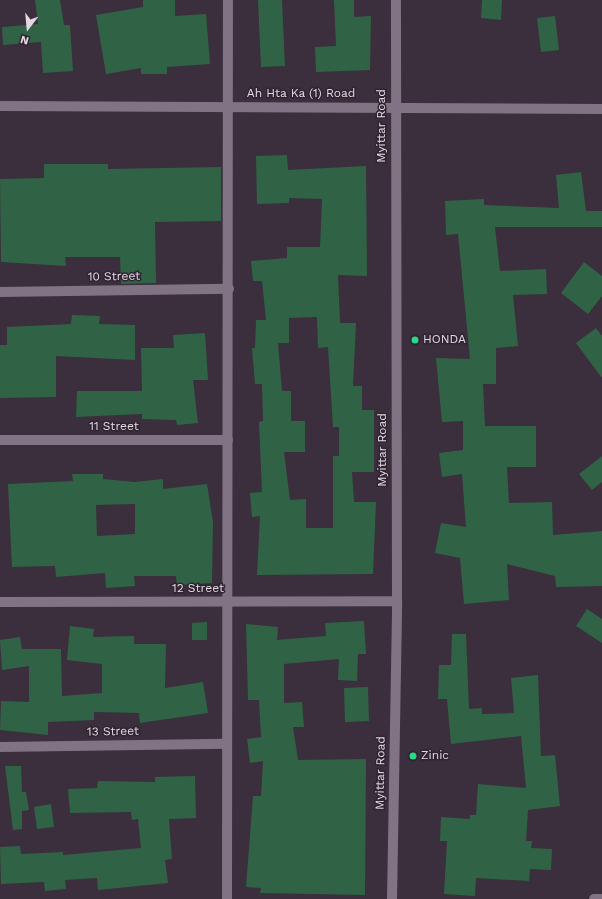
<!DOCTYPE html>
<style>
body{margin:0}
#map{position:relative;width:602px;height:899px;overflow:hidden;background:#3b2e3d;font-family:"Work Sans",sans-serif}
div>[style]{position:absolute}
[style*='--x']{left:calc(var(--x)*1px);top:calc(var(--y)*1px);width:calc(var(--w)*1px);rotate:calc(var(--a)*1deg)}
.building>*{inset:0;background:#306345}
.minor>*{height:10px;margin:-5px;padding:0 5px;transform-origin:5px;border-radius:5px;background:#827384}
.dots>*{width:11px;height:11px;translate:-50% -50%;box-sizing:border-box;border:2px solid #312432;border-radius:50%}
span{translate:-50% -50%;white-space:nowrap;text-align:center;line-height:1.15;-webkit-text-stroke:3px #312432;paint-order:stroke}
.street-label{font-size:12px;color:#e2d9e3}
.poi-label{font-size:12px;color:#e2d9e3}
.left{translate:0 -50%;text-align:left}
.north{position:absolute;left:8px;top:8px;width:40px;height:40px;-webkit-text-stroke:3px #312432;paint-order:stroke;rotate:196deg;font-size:11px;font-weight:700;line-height:16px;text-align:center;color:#e2d9e3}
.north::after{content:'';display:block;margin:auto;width:14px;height:18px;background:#e2d9e3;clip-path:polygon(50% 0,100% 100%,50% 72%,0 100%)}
</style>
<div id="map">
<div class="building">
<i style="clip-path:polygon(35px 0,60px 0,64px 25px,70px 25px,73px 71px,43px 73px,41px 42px,3px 45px,2px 27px,38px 24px)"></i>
<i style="clip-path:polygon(143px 0,175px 0,175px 16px,206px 14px,210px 64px,167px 67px,167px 74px,141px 74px,141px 68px,106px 74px,96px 15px,143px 7px)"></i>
<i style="clip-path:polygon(258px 0,282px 0,285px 66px,261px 67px)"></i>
<i style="clip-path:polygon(334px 0,354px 0,354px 17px,371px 16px,370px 70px,316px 72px,315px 47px,336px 46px)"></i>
<i style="clip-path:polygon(482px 0,502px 0,501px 20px,481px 18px)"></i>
<i style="clip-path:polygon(555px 16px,559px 50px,541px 52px,537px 18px)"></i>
<i style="clip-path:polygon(evenodd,287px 155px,288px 170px,366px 166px,367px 276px,338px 275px,340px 323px,356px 323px,353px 386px,362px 386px,362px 410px,374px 410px,374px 472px,352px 472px,354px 502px,376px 502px,373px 574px,257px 575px,260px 516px,252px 517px,250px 493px,262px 492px,259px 422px,263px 421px,262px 384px,255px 384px,252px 348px,255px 348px,256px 320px,266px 320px,262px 281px,253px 281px,251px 261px,287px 258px,287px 247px,320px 247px,322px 199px,289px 198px,289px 203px,257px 204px,256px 156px,287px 155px,317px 317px,318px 348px,328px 347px,333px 427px,339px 427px,339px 456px,333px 456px,333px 528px,306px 528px,306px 499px,290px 500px,284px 452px,305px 452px,305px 421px,291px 421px,291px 391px,282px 391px,278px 343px,289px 343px,289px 318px,317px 317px)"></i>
<i style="clip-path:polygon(44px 164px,108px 164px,108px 169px,221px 167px,221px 221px,155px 222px,156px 283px,121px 284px,120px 257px,65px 257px,66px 266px,1px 262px,0 179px,44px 178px)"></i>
<i style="clip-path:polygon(581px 172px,586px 211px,602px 211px,602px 227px,495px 227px,500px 271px,546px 269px,547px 294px,513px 295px,518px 346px,496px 348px,496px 384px,483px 384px,485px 426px,536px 426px,536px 467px,507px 467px,509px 503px,552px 502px,553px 535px,602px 531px,602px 586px,556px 587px,555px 576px,507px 564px,509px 600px,464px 604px,460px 558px,435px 553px,441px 523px,466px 527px,462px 474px,442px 477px,439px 453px,463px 450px,463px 421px,442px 422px,436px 358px,470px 359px,458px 234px,446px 235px,445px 201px,484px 199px,484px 205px,559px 208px,556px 175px)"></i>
<i style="clip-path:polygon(584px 262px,602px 276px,602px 296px,588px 314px,561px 293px)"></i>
<i style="clip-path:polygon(72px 315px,100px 316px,99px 324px,135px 325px,135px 360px,56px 356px,56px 397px,0 398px,0 345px,7px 345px,7px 327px,71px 324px)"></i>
<i style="clip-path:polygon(596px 328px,602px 336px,602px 378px,576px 343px)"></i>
<i style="clip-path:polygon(205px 333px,208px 380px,193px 380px,198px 423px,177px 425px,176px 420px,142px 419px,142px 414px,76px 417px,77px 391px,142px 391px,141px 348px,174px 348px,173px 335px)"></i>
<i style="clip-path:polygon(602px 456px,602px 482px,592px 490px,579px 474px)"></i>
<i style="clip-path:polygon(evenodd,72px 474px,103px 474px,103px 479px,135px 482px,163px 479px,163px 489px,207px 484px,213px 522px,212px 583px,177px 585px,176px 576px,134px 576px,135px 586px,106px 588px,105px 573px,56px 577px,55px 566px,12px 567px,8px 484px,73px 481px,72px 474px,135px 504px,135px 534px,97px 536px,96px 505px,135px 504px)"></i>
<i style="clip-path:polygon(587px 609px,602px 619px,602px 643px,576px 626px)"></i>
<i style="clip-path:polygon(364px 621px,366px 654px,358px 654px,357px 681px,338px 680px,339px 659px,284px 664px,284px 703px,302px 702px,304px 727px,293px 727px,298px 760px,366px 759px,365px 895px,260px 893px,261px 888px,246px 887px,253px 796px,261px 796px,263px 761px,250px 763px,247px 739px,261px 737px,259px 700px,248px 700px,246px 624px,278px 627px,277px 640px,326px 636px,325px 623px)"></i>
<i style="clip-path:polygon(207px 622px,207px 640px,192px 640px,192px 623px)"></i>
<i style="clip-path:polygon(70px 626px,94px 629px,93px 637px,134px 636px,134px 644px,166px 644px,165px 688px,203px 682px,208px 713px,140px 723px,139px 713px,94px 712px,94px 720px,48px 722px,48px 735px,0 730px,1px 701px,29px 702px,29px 666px,2px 670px,0 640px,20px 637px,22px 649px,61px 649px,62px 696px,102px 693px,102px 664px,67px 660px)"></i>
<i style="clip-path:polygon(452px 634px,466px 634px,469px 709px,482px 708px,482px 714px,514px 713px,511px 678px,538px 675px,541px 756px,555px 755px,560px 806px,528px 810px,526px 841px,532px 841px,531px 848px,552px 849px,551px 870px,530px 869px,529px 881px,476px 878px,475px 896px,444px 894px,447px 841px,440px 841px,441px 817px,470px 819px,470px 815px,476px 815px,478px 784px,526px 788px,521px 736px,451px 744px,447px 699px,438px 699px,439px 665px,451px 665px)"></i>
<i style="clip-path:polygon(368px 687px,369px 721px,345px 722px,344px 688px)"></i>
<i style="clip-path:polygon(5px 766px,21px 766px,22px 792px,26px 792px,29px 810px,22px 811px,22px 829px,13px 830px)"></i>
<i style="clip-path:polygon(195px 776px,196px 818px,169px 819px,172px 859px,165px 860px,168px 883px,98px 890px,97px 878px,65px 880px,66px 889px,45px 891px,44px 882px,1px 884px,0 847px,20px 846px,21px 854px,63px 852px,63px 855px,141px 848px,138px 819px,132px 820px,131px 812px,70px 813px,68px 789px,97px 788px,98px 781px,155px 782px,155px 777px)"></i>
<i style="clip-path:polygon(51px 804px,54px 827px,37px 829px,34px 807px)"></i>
</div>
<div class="minor">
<i style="--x:0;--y:106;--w:602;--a:0.29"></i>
<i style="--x:0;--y:292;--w:229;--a:-0.8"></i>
<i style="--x:0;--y:440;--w:228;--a:0"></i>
<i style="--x:0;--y:602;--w:397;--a:-0.1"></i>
<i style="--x:0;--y:747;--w:227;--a:-0.8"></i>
<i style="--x:227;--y:899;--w:899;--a:-89.94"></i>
<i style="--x:392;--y:899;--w:298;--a:-89"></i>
<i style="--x:397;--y:601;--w:601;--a:-90.1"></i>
<i style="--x:594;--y:899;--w:8;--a:0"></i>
</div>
<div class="dots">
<i style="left:415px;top:340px;background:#27d885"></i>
<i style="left:413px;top:756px;background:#27d885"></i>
</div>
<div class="street-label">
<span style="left:301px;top:94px">Ah Hta Ka (1) Road</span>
<span style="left:382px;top:126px;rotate:-90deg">Myittar Road</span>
<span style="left:114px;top:277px;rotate:-1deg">10 Street</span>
<span style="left:114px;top:427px">11 Street</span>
<span style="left:383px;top:450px;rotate:-90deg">Myittar Road</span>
<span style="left:198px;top:589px">12 Street</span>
<span style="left:113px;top:732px;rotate:-1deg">13 Street</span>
<span style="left:381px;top:773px;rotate:-89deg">Myittar Road</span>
</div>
<div class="poi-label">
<span class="left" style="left:423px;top:340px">HONDA</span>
<span class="left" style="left:421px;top:756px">Zinic</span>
</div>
<div class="north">N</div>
</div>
